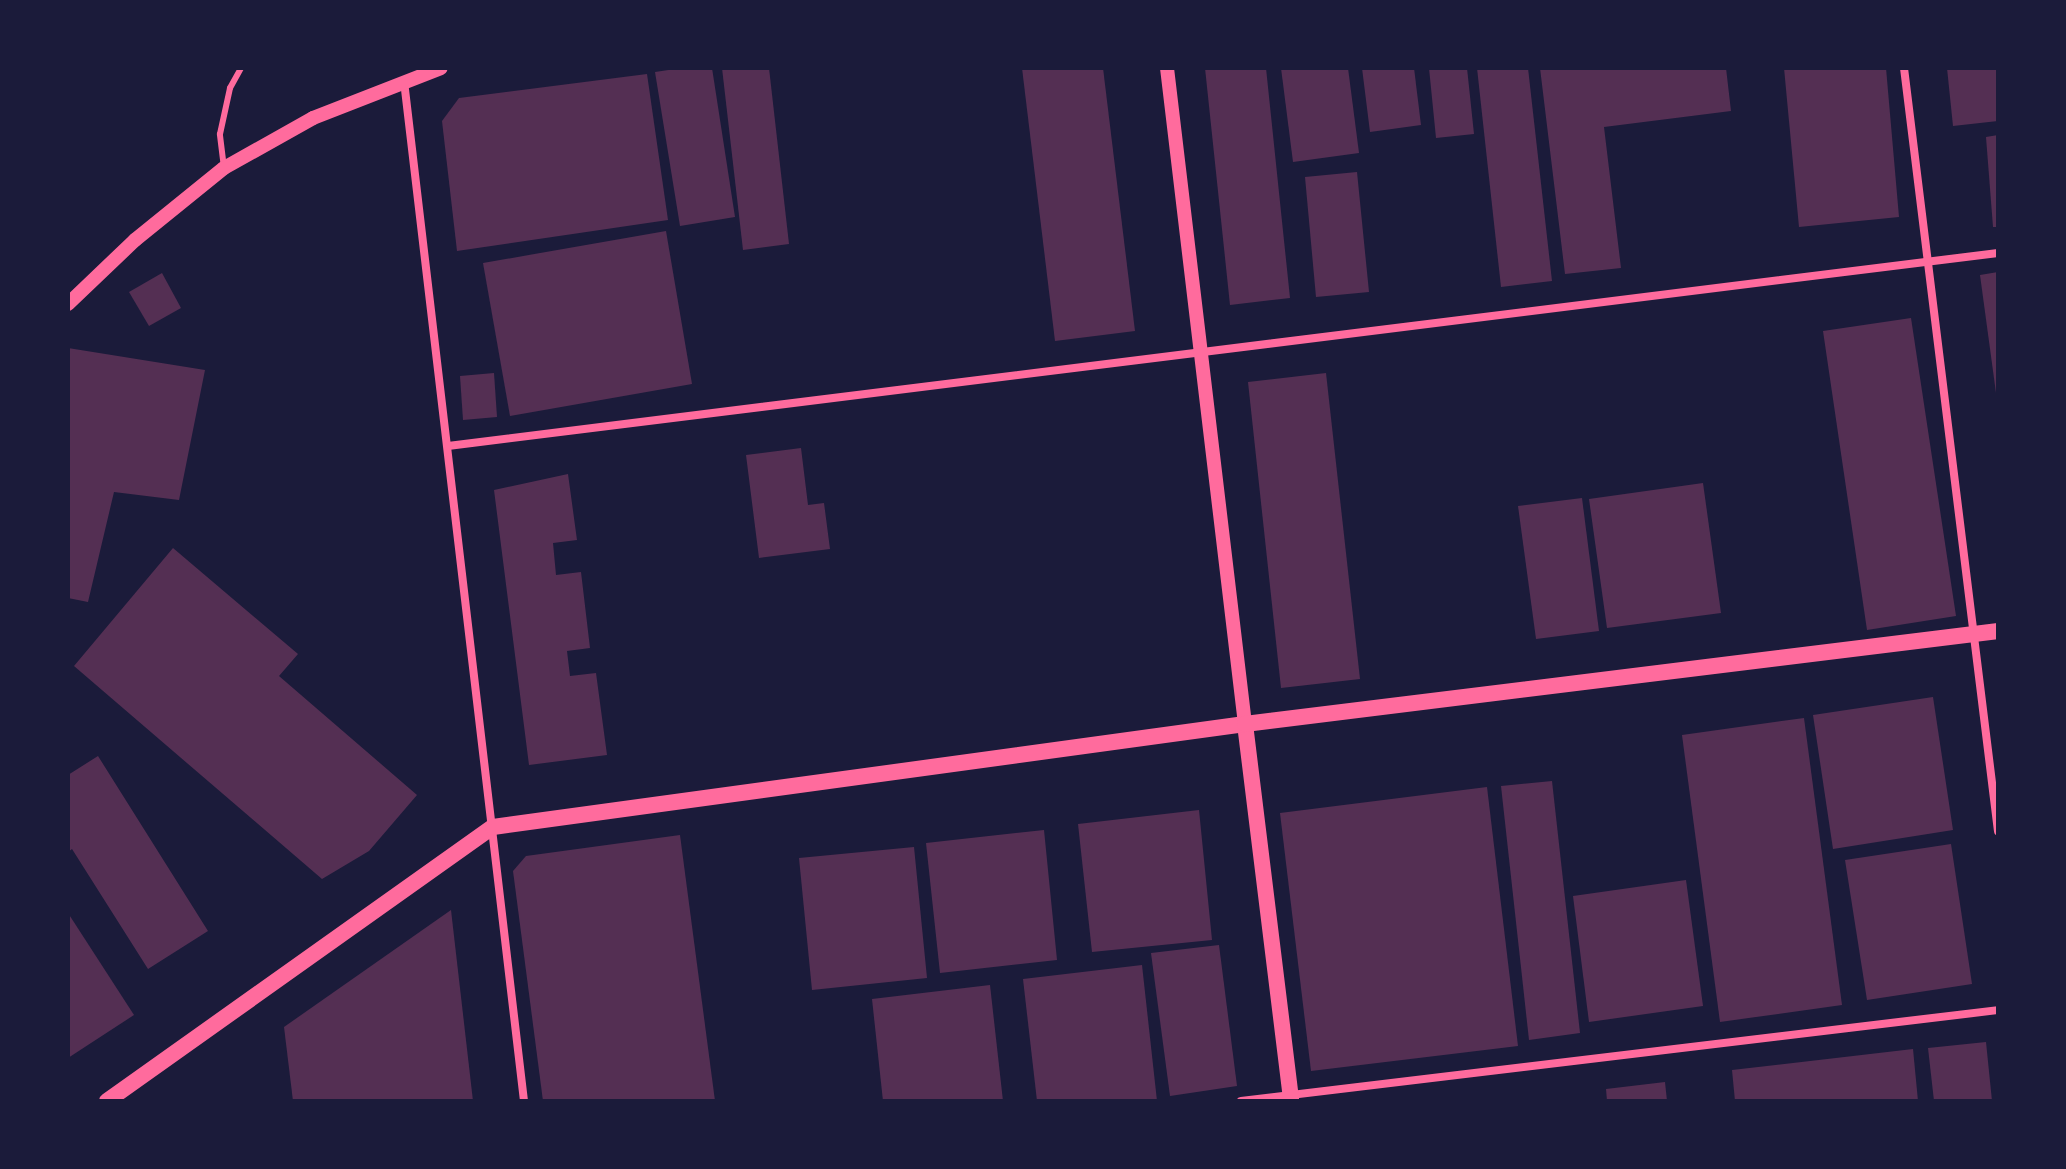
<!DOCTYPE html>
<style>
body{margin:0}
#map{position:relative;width:2066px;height:1169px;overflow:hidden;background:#1b1b3a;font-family:Commissioner,sans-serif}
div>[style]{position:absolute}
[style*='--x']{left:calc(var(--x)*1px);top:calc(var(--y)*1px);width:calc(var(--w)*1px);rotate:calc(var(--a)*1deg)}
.building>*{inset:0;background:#542f53}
.service>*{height:6px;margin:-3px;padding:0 3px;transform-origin:3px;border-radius:3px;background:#ff6b9d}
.minor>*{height:8px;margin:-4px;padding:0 4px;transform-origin:4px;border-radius:4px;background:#ff6b9d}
.tertiary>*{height:14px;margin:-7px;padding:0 7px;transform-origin:7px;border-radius:7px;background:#ff6b9d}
.secondary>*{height:16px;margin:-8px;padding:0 8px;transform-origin:8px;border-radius:8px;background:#ff6b9d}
span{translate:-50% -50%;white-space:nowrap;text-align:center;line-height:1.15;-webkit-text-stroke:6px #1b1b3a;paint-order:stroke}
.frame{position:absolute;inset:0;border:70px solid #1b1b3a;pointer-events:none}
</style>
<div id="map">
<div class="building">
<i style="clip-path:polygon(682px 68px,712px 68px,735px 217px,680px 226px,655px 72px)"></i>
<i style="clip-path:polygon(722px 68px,769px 68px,789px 244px,743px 250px)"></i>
<i style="clip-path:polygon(1022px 68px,1103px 68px,1135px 331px,1055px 341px)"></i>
<i style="clip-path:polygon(1205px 68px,1266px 68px,1290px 298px,1230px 305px)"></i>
<i style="clip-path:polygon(1281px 68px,1348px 68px,1359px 153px,1293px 162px)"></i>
<i style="clip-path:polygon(1362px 68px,1414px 68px,1421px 125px,1370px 132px)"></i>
<i style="clip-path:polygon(1429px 68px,1467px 68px,1474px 134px,1436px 138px)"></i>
<i style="clip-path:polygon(1477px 68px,1528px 68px,1552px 281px,1501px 287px)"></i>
<i style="clip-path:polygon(1540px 68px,1726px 68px,1731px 111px,1604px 127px,1621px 268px,1565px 274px)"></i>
<i style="clip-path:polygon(1784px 68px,1886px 68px,1899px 217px,1799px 227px)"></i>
<i style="clip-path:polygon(1947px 68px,1998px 68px,1998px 121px,1953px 126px)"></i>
<i style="clip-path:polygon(647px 74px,668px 220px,457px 251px,442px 121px,459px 98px)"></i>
<i style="clip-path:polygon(1998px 135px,1998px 227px,1993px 227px,1986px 137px)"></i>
<i style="clip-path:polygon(1357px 172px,1369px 292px,1316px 297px,1305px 177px)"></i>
<i style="clip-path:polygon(666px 231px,692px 384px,510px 416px,483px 263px)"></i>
<i style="clip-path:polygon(1998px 272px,1998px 392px,1996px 393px,1980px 275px)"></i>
<i style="clip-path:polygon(162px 273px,181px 308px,149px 326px,129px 292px)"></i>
<i style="clip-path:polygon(1911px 318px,1956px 616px,1867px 630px,1823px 331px)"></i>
<i style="clip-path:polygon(68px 348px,205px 370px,179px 500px,114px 492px,88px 602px,68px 598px)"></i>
<i style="clip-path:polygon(494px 373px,497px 417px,463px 420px,460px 376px)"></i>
<i style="clip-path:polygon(1326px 373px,1360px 679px,1281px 688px,1248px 382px)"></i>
<i style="clip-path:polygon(801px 448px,808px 505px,824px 503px,830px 549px,759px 558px,746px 455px)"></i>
<i style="clip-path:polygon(568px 474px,577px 540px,553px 543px,556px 575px,581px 572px,590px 648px,567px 651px,570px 676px,596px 673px,607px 755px,529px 765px,494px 490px)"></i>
<i style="clip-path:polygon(1703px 483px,1721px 613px,1607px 628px,1589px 499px)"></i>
<i style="clip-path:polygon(1582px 498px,1599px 631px,1536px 639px,1518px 506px)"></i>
<i style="clip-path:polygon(173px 548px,298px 654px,279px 676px,417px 795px,369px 851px,322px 879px,74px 666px)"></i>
<i style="clip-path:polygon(1933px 697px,1953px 830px,1833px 849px,1813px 715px)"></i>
<i style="clip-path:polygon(1804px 718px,1842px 1005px,1720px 1022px,1682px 735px)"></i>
<i style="clip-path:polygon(98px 756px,208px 931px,148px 969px,72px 849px,68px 852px,68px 775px)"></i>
<i style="clip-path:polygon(1552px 781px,1580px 1033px,1529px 1040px,1501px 786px)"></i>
<i style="clip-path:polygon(1487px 787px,1518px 1046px,1311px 1071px,1280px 813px)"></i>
<i style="clip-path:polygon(1199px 810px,1212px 940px,1092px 952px,1078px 824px)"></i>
<i style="clip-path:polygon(1044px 830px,1057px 960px,940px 973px,926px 843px)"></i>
<i style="clip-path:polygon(680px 835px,715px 1101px,543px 1101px,513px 871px,526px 856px)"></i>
<i style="clip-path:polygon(1951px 844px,1972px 984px,1867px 1000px,1845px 860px)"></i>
<i style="clip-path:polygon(914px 847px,927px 978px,812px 990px,799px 858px)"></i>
<i style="clip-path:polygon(1686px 880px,1703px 1006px,1589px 1022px,1573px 896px)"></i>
<i style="clip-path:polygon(451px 910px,473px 1101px,293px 1101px,284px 1027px)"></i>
<i style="clip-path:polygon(68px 913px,134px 1015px,68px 1058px)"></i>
<i style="clip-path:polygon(1219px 945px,1237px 1086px,1170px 1096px,1151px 953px)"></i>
<i style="clip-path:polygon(1142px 965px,1157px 1101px,1037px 1101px,1023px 979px)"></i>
<i style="clip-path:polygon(990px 985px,1003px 1101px,883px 1101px,872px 999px)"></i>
<i style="clip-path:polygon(1986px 1042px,1992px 1101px,1934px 1101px,1928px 1048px)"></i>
<i style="clip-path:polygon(1913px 1049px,1918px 1101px,1735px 1101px,1732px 1070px)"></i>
<i style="clip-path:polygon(1665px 1082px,1667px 1101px,1607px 1101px,1606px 1089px)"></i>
</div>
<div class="service">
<i style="--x:224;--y:168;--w:34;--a:-97"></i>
<i style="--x:220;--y:134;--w:47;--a:-77.7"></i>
<i style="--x:230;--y:88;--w:23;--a:-61"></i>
</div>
<div class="minor">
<i style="--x:1904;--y:68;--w:769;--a:82.98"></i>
<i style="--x:404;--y:81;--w:1027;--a:83.29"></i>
<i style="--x:448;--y:446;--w:1562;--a:-7.1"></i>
<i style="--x:1241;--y:1101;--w:762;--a:-6.85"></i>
</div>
<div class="tertiary">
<i style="--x:1167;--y:68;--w:661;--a:83.22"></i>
<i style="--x:68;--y:304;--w:93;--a:-43.7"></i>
<i style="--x:135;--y:240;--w:114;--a:-39"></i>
<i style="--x:224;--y:168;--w:102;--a:-29.3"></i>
<i style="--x:313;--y:118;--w:137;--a:-21.3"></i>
</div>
<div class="secondary">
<i style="--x:1245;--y:724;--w:380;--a:83"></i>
<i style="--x:107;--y:1101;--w:473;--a:-35.4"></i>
<i style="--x:493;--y:827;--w:759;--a:-7.8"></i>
<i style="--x:1245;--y:724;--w:759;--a:-7.04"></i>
</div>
<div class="frame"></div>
</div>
